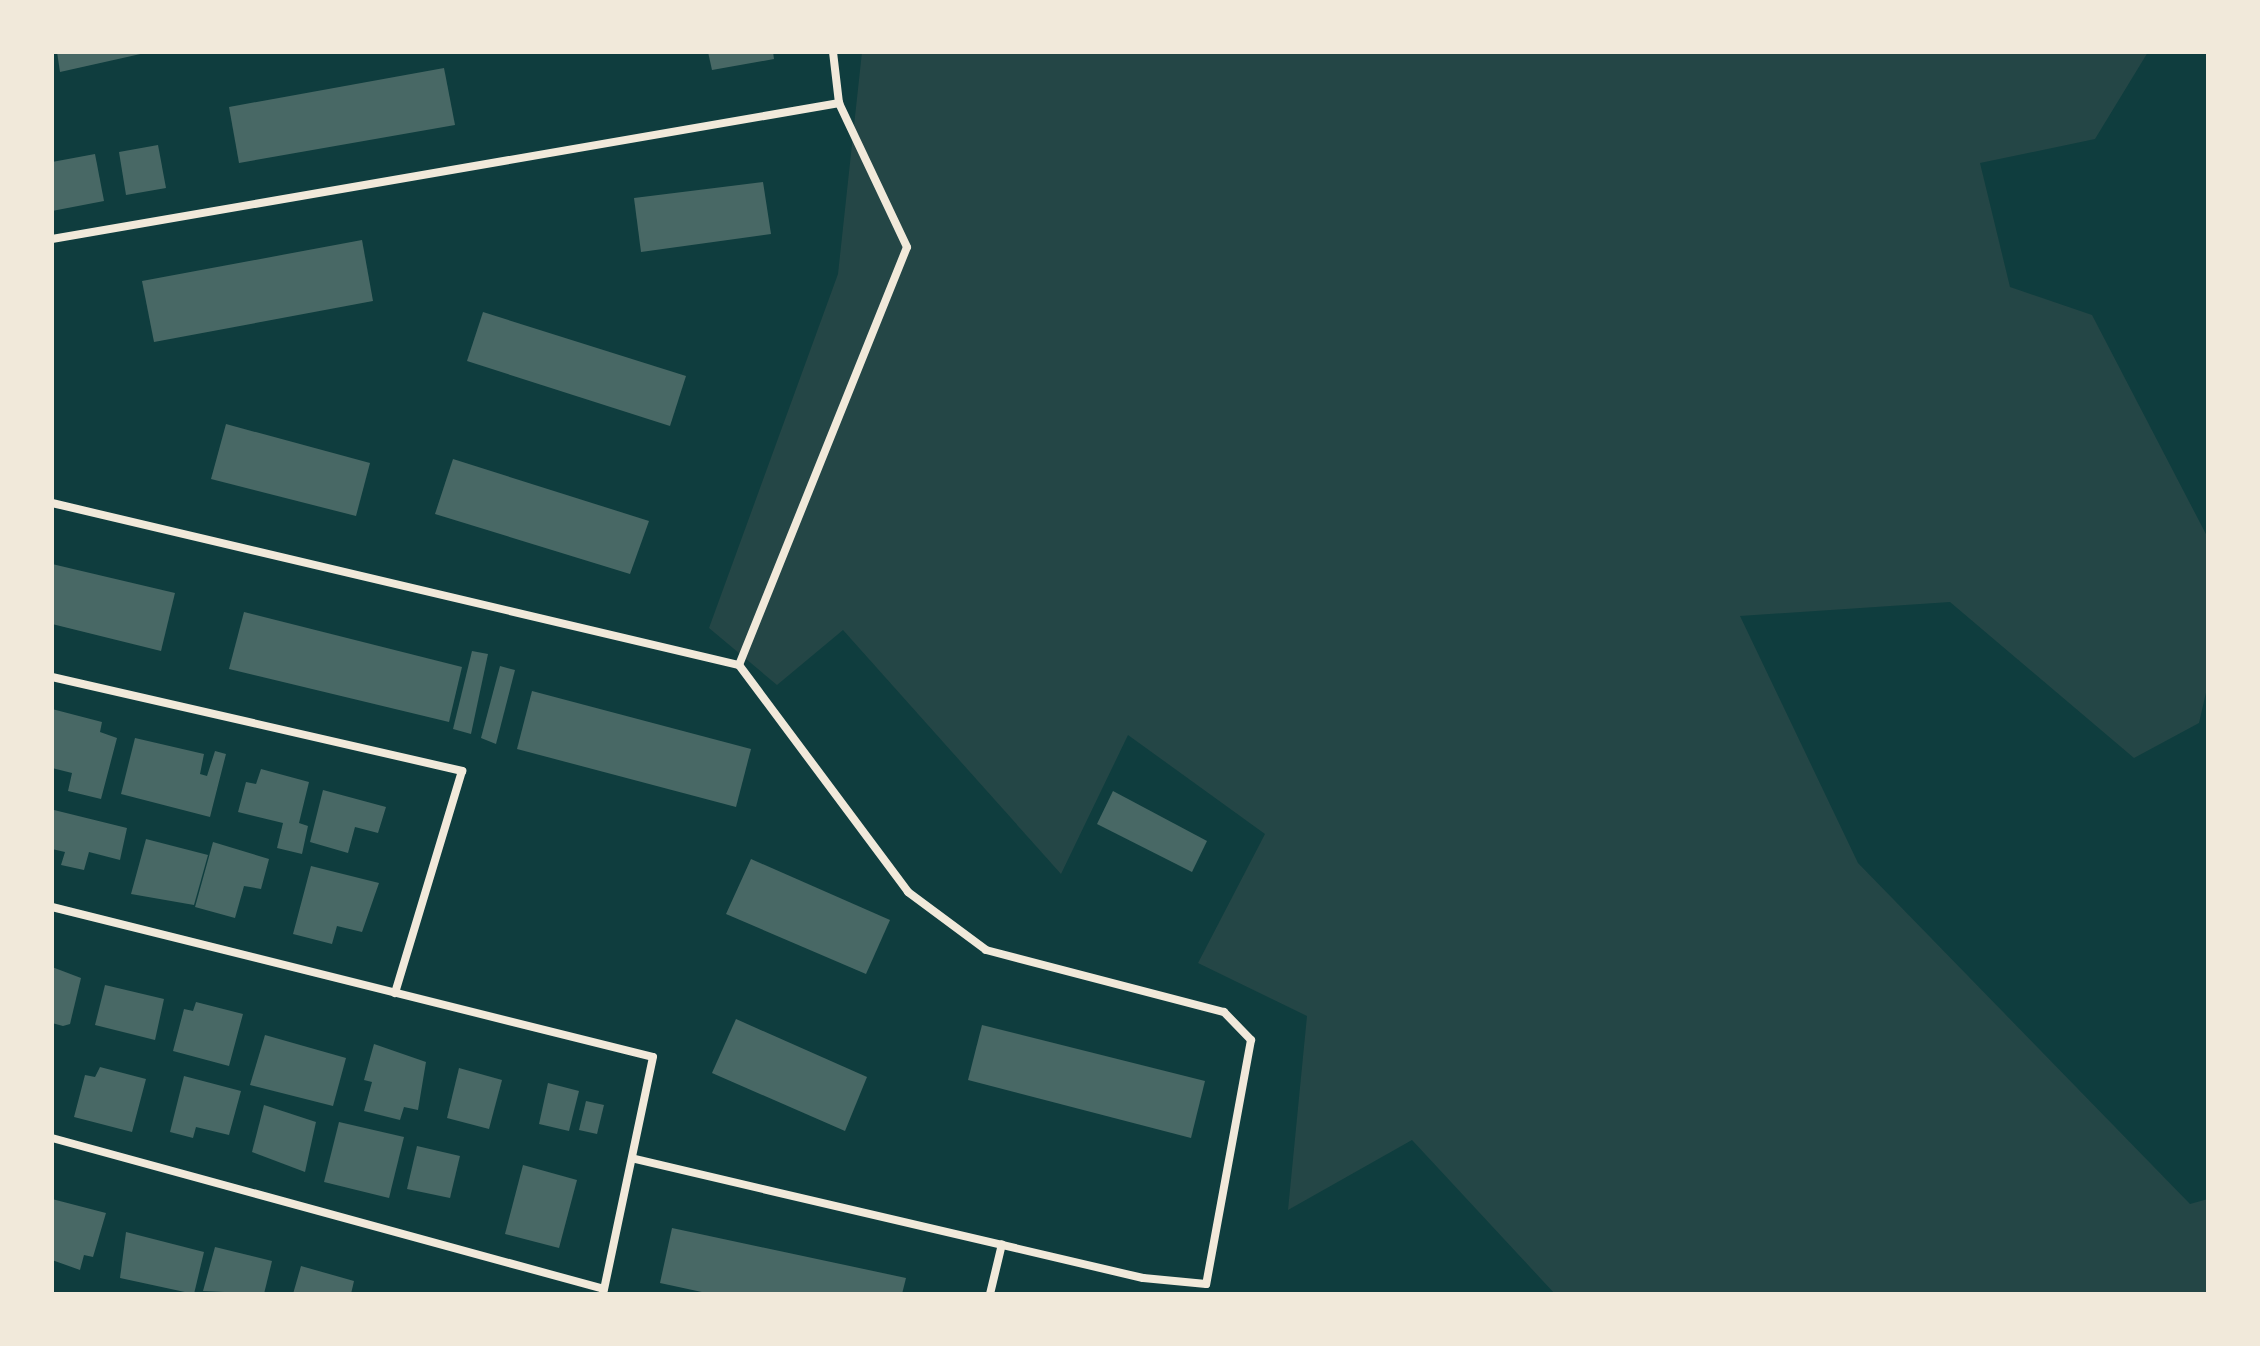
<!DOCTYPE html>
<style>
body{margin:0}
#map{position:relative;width:2260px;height:1346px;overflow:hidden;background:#0f3d3e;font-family:Arial,sans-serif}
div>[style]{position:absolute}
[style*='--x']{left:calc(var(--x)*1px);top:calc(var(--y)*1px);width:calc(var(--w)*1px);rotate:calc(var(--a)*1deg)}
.green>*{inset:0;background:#244646}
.building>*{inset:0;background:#486865}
.minor>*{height:8px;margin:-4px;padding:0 4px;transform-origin:4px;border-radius:4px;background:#f1e9da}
span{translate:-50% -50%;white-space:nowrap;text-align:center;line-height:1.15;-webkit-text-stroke:8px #f1e9da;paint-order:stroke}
.frame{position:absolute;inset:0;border:54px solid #f1e9da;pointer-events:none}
</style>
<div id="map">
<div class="green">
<i style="clip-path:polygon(862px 52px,2148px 52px,2095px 139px,1980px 163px,2010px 287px,2092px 315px,2208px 538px,2208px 684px,2199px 723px,2134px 758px,1950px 602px,1740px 616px,1858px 863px,2190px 1204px,2208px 1199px,2208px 1294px,1555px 1294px,1412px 1140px,1288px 1210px,1307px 1016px,1198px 963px,1265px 834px,1128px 735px,1061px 874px,843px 630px,777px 685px,709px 628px,838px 274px)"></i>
</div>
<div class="building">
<i style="clip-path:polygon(57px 52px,144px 52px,145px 53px,60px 72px)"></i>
<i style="clip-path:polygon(708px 52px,773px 52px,774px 59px,712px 70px)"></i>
<i style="clip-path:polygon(444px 68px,455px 125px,239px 163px,229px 107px)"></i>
<i style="clip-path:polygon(158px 145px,166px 188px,126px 195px,119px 152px)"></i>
<i style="clip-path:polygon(95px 154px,104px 201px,52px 211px,52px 162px)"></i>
<i style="clip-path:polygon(763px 182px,771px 234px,641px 252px,634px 198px)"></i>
<i style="clip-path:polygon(362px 240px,373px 301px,154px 342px,142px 281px)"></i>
<i style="clip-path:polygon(483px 312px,686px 376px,670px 426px,467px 361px)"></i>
<i style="clip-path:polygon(226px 424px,370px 463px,356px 516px,211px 479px)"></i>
<i style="clip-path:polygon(453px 459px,649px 521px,630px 574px,435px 514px)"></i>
<i style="clip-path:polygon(52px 564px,175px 593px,161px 651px,52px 624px)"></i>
<i style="clip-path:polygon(244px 612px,462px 667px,449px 722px,229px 669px)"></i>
<i style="clip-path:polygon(472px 651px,488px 654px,471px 734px,453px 729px)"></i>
<i style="clip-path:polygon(500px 666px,515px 670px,496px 744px,481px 738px)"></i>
<i style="clip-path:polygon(532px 691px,751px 749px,736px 807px,517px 749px)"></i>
<i style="clip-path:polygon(52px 709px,102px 722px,100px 732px,117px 738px,101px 799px,68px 791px,72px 773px,52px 768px)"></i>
<i style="clip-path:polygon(135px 738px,204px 754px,200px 774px,207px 776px,215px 751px,226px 754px,210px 817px,121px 794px)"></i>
<i style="clip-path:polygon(261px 769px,309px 782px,299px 823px,308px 826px,302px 854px,277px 848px,283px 823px,238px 812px,246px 782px,256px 784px)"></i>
<i style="clip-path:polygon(323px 790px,386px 807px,378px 833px,355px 827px,348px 853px,310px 842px)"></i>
<i style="clip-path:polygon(1113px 791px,1207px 841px,1192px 872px,1097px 824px)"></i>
<i style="clip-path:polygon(54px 810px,127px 828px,120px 860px,89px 852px,84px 870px,61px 865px,65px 852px,52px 849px)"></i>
<i style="clip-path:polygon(146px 839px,208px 855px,194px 905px,131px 894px)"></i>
<i style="clip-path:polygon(213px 842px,269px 859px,261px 889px,244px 886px,235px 918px,195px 907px)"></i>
<i style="clip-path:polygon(751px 859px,890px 920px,866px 974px,726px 914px)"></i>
<i style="clip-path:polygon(311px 866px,379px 883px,362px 932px,337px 926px,332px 944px,293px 934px)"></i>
<i style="clip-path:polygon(52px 967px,81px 978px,70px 1024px,63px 1026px,52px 1023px)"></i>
<i style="clip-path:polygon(105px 985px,164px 999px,155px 1040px,95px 1025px)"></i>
<i style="clip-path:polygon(196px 1002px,243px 1014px,229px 1066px,173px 1051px,184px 1009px,193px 1011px)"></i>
<i style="clip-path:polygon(736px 1019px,867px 1077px,845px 1131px,712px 1073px)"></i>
<i style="clip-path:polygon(982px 1025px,1205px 1081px,1191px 1138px,968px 1080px)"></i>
<i style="clip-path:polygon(265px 1035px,346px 1058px,333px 1106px,250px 1085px)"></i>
<i style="clip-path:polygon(374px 1044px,426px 1062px,418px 1110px,404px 1107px,400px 1120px,364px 1111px,372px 1082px,364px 1080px)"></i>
<i style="clip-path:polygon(100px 1067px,146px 1079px,132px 1132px,74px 1117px,85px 1075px,95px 1077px)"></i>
<i style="clip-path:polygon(459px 1068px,502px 1080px,489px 1129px,447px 1118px)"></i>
<i style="clip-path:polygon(184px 1076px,241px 1091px,229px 1135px,196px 1127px,193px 1138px,170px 1132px)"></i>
<i style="clip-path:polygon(548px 1083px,579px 1091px,569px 1131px,539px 1124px)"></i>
<i style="clip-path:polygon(586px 1101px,604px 1105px,597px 1134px,579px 1130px)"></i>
<i style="clip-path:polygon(264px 1105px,316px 1122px,305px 1172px,252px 1152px)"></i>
<i style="clip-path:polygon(339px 1122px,404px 1137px,389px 1198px,324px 1182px)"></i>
<i style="clip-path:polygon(417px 1146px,460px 1156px,450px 1198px,407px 1189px)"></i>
<i style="clip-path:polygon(523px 1165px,577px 1180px,559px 1248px,505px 1234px)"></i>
<i style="clip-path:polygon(52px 1199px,106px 1213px,93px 1257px,84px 1255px,80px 1270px,52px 1260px)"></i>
<i style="clip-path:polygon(672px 1228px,906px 1278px,902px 1294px,711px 1294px,660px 1283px)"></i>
<i style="clip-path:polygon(126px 1232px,204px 1252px,194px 1294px,120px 1278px)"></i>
<i style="clip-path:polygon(215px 1247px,272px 1261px,264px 1294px,203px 1291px)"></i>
<i style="clip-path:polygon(301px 1266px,354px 1281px,351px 1294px,293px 1294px)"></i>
</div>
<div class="minor">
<i style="--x:52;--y:239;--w:799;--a:-9.8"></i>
<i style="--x:52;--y:503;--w:706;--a:13.27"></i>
<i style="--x:739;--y:665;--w:283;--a:53.3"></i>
<i style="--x:908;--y:892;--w:97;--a:36.6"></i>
<i style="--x:986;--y:950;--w:246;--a:14.6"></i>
<i style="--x:1224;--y:1012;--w:39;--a:46"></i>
<i style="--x:1251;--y:1040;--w:248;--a:100.4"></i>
<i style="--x:1206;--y:1284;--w:63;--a:-174.6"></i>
<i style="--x:1143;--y:1278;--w:522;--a:-166.82"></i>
<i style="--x:739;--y:665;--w:450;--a:-68.1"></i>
<i style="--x:907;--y:247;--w:159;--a:-115.3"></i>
<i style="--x:839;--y:103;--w:51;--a:-96.7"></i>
<i style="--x:52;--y:677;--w:421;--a:12.9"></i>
<i style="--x:462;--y:771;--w:232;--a:106.8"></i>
<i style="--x:52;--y:907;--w:619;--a:14.01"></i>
<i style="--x:653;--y:1057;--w:242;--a:101.9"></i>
<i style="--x:52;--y:1138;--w:572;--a:15.3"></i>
<i style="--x:990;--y:1294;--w:51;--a:-76.5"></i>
</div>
<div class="frame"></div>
</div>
